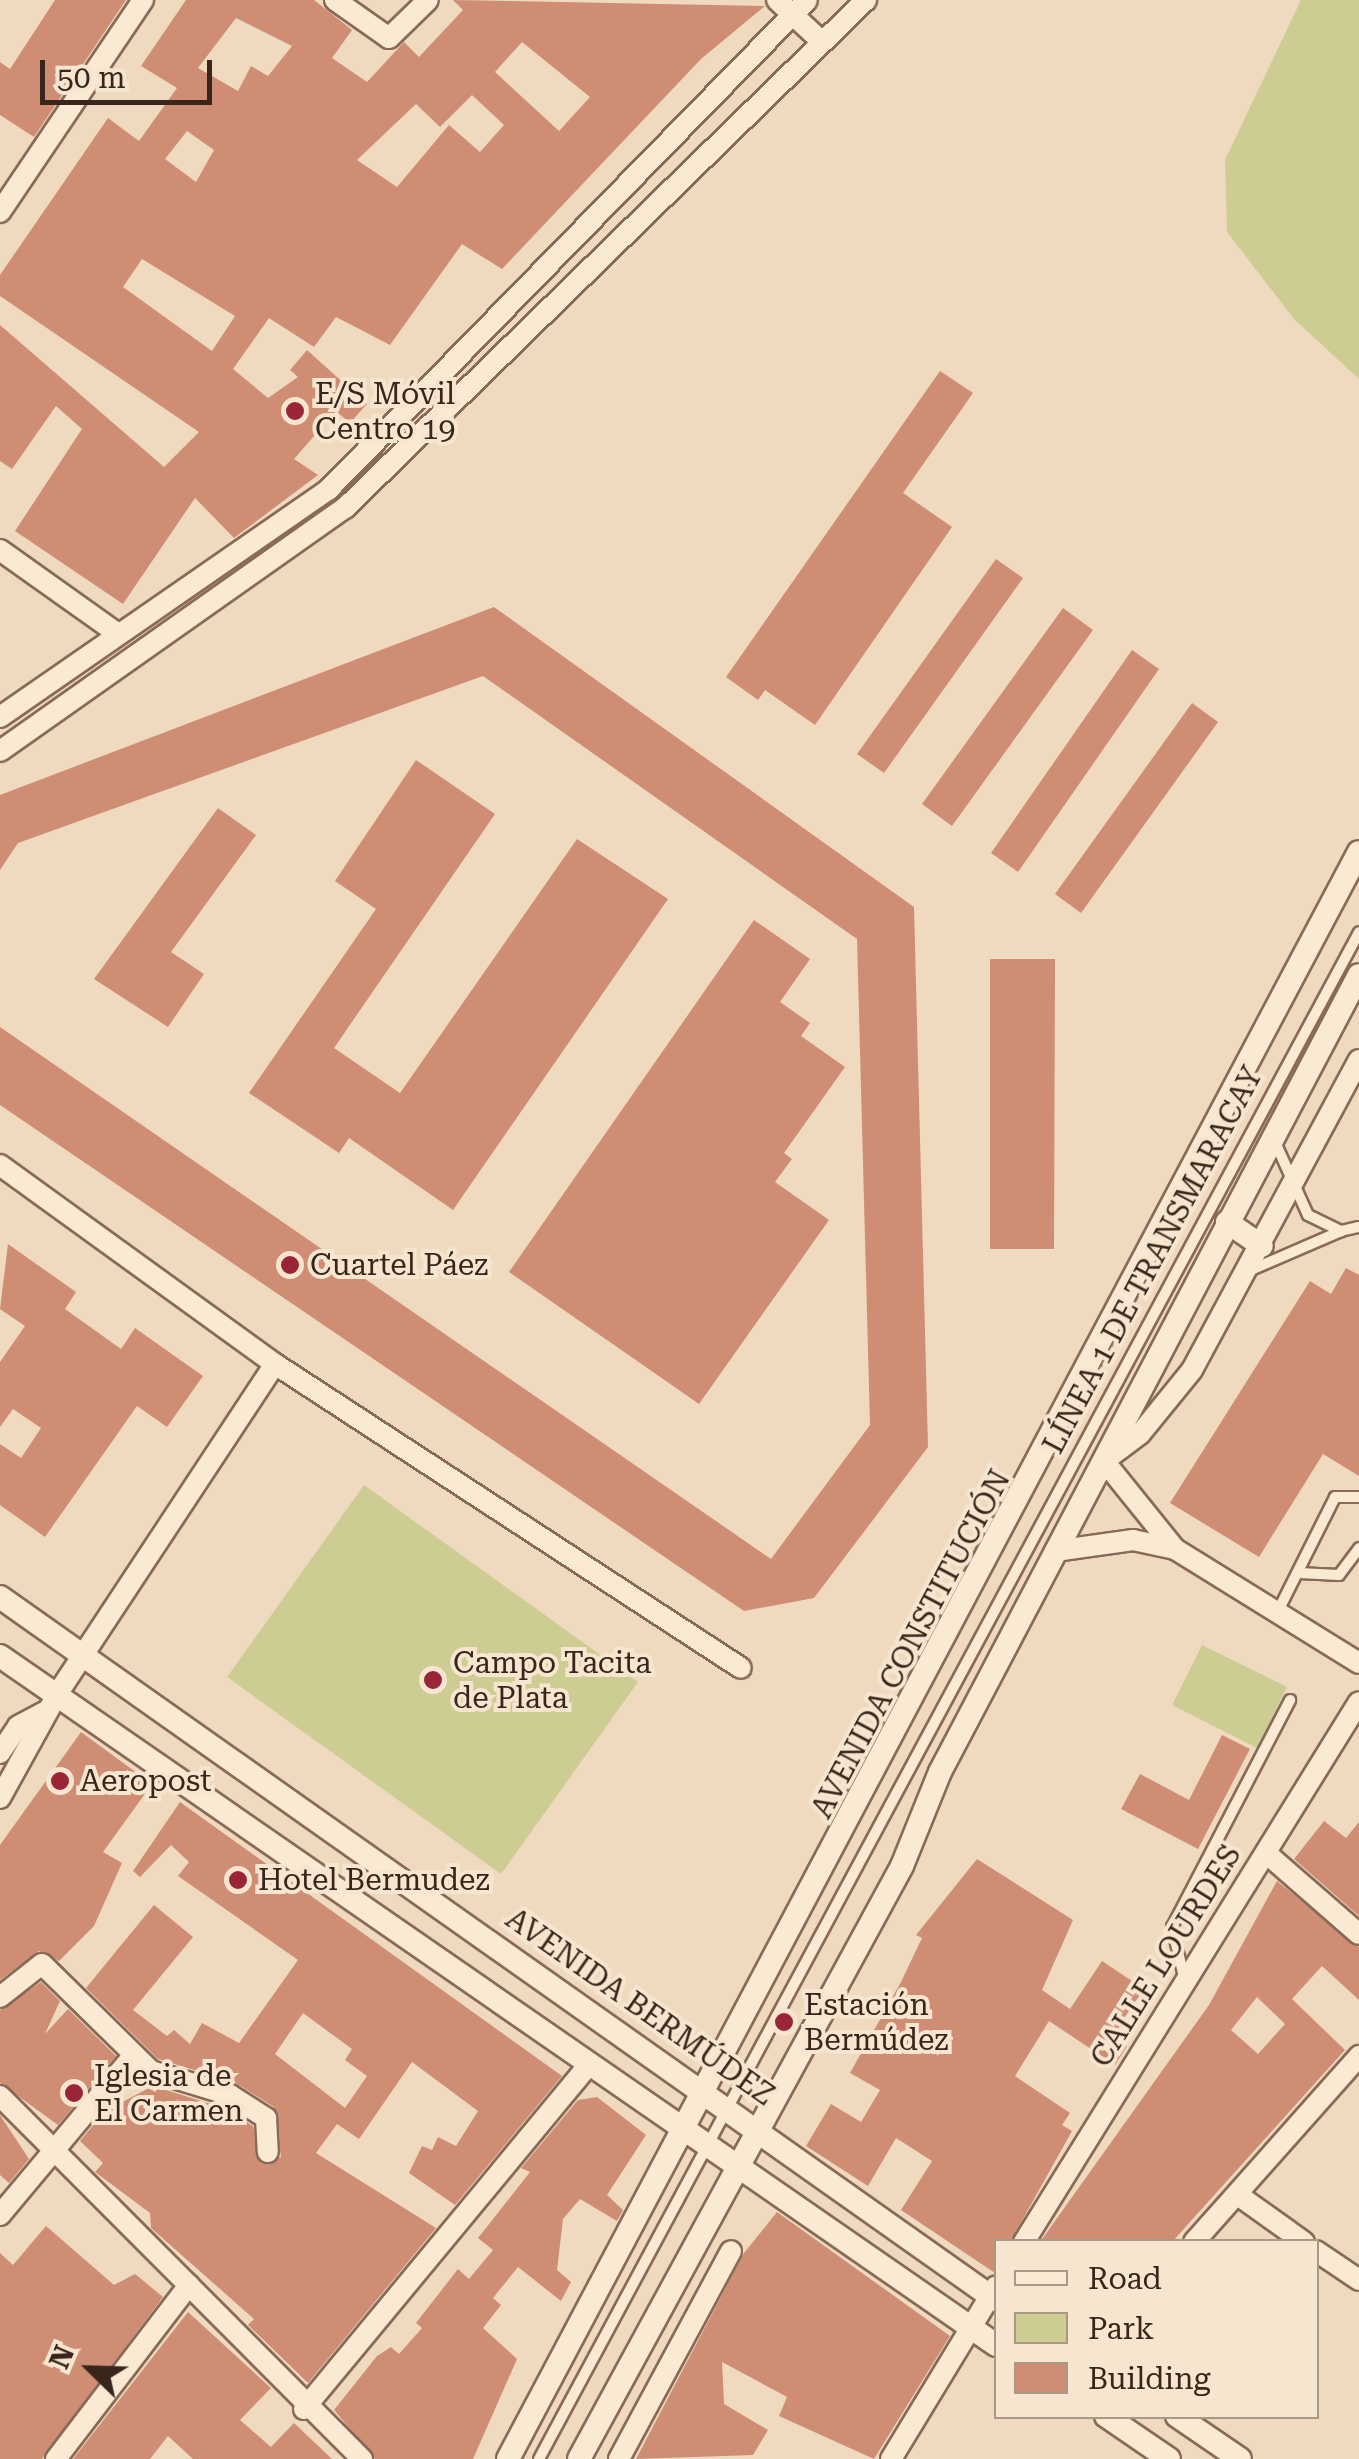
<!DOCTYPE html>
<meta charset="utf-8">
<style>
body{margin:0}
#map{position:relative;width:1359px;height:2459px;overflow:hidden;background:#efdac0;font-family:"Roboto Serif",serif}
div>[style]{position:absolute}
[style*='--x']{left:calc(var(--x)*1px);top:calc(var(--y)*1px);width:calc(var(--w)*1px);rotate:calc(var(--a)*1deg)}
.green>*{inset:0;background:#cdcc93}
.building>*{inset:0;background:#cf8d74}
.roads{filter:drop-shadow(2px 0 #896a57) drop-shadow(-2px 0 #896a57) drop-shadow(0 2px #896a57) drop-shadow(0 -2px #896a57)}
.service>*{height:10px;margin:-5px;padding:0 5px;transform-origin:5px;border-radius:5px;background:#fae9d3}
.minor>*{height:20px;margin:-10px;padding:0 10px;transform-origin:10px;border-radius:10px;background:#fae9d3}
.tertiary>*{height:22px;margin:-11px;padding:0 11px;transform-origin:11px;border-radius:11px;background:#fae9d3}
.dots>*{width:28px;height:28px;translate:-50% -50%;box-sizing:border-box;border:5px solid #f6e5cf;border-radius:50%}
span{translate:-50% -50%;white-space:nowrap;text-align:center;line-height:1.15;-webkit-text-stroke:8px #f6e5cf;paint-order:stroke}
.poi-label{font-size:30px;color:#38251c}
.left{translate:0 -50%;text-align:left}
.street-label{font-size:30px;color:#38251c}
.legend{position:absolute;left:994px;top:2239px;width:325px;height:180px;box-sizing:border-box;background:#f6e5cf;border:2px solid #aa9887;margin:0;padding:12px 18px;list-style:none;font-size:30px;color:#38251c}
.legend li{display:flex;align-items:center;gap:20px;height:50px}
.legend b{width:50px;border:2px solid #aa9887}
.north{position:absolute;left:40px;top:2319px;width:100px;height:100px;-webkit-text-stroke:8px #f6e5cf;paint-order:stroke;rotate:293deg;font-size:28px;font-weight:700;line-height:40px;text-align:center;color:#38251c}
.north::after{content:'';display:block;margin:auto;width:35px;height:45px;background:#38251c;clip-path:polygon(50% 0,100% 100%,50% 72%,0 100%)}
.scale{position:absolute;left:40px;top:60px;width:172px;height:45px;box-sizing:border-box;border:5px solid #38251c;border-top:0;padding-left:12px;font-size:30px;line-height:35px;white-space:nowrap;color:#38251c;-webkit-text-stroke:8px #f6e5cf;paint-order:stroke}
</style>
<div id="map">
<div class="green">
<i style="clip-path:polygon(1301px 0,1359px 0,1359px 379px,1294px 319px,1227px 232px,1225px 160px)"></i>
<i style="clip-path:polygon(364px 1485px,638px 1682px,501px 1874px,227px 1677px)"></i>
<i style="clip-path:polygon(1202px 1645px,1287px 1687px,1257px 1748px,1172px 1705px)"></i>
</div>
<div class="building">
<i style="clip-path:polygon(55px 0,126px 0,34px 137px,0 115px,0 62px,10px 69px)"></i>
<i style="clip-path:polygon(evenodd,186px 0,314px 0,352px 30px,332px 58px,367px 82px,404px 42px,419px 57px,463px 10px,453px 0,765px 6px,701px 59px,502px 269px,462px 244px,390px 345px,336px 317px,314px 347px,269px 318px,233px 369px,268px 398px,298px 377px,290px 370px,307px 350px,367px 404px,350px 423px,336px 411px,294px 459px,318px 475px,234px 538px,195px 498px,123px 604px,15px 531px,82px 429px,56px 406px,12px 469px,0 461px,0 325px,164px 467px,199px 432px,0 296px,0 275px,108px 118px,139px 141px,177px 88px,141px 66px,186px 0,236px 18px,292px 46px,268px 76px,251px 66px,238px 91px,198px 68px,236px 18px,186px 0,522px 42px,590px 97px,559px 131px,495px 72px,522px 42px,186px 0,472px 95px,504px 125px,480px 152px,449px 125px,397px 187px,357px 160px,416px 104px,440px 127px,472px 95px,186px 0,187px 131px,214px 150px,196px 182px,165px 159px,187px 131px,186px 0,142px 259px,235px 316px,212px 351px,123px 287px,142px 259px)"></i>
<i style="clip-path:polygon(940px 371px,973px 393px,903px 493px,952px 527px,815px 725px,765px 690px,758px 700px,726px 677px)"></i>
<i style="clip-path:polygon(996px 559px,1023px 578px,884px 773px,857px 754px)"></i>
<i style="clip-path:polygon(494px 607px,914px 907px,928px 1447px,814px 1598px,744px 1611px,0 1105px,0 1027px,771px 1559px,870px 1425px,857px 939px,483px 676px,18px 843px,0 870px,0 795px)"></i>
<i style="clip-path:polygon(1063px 608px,1093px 630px,952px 826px,922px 804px)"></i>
<i style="clip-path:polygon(1132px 650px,1159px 669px,1018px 872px,991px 853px)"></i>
<i style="clip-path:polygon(1192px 703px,1218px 722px,1081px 913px,1055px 894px)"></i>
<i style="clip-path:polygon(416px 760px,495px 814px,334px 1048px,400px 1093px,577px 839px,668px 899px,453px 1210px,349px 1138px,339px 1153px,249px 1093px,376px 909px,335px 881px)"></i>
<i style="clip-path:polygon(218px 808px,256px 835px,171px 952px,204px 974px,168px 1027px,94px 979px)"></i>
<i style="clip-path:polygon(754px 920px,810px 959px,780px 1002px,810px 1023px,801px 1036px,845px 1067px,784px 1153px,792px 1159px,775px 1182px,829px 1220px,699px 1404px,509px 1272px)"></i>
<i style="clip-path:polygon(990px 959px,1055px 959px,1054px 1249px,990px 1249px)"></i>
<i style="clip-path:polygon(8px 1244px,76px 1292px,65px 1309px,121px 1349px,135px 1328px,203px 1376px,167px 1427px,137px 1406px,45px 1537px,0 1505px,0 1444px,21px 1458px,41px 1428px,13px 1409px,0 1427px,0 1362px,25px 1326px,0 1309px)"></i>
<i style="clip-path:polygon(1346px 1268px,1359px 1275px,1359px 1476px,1323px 1454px,1259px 1557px,1170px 1503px,1310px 1281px,1331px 1294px)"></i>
<i style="clip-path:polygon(81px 1732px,152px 1784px,103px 1852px,122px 1863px,94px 1926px,59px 1961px,39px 1951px,0 1980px,0 1845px)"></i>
<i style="clip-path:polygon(1222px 1735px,1250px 1749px,1198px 1849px,1121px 1809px,1140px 1774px,1189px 1800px)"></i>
<i style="clip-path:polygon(evenodd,180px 1802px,562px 2076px,455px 2205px,409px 2173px,422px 2146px,432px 2150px,438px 2137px,456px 2146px,478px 2111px,412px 2062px,359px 2139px,337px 2124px,316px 2153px,436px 2228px,308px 2383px,248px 2325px,254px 2319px,151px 2228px,150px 2213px,95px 2172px,103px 2163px,80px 2141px,105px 2111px,153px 2086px,224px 2108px,253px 2126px,261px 2164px,281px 2157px,274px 2107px,234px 2082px,158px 2059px,86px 1988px,154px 1905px,193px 1937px,133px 2010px,167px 2036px,174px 2030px,190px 2044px,202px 2023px,239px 2043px,298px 1960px,178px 1876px,189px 1862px,171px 1845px,140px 1877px,133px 1871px,180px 1802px,303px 2013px,352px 2049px,345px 2060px,367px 2076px,345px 2108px,275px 2054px,303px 2013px)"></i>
<i style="clip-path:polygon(1324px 1821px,1346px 1838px,1359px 1822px,1359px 1916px,1294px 1859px)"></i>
<i style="clip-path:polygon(977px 1859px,1073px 1920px,1042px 1990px,1070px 2009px,1102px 1961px,1144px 1989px,1120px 2024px,1117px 2039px,1127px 2046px,1115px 2065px,1049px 2021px,1015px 2076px,1070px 2113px,1062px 2125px,1072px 2131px,1010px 2242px,996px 2242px,995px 2273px,901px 2210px,932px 2161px,896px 2138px,868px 2186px,806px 2146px,831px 2104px,861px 2122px,880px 2090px,850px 2073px,901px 1982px,922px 1938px,916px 1935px)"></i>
<i style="clip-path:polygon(evenodd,1277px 1881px,1359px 1947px,1359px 2000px,1322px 1966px,1292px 1999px,1345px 2050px,1172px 2242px,1040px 2242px,1209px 2005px,1277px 1881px,1257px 1997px,1285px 2024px,1258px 2054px,1231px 2030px,1257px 1997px)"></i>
<i style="clip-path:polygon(41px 1982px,60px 2001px,45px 2034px,68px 2009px,116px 2056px,58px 2125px,0 2083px,0 2010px)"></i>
<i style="clip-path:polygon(597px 2097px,646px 2135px,607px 2195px,623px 2210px,617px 2221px,580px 2199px,563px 2219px,557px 2270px,571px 2282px,561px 2301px,518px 2267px,493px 2298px,501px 2305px,483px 2328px,517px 2359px,473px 2459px,375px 2459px,334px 2410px,377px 2356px,391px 2347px,399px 2354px,422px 2328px,416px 2323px,458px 2269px,469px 2279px,493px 2250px,478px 2238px,530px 2172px,521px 2168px,578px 2100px)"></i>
<i style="clip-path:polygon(0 2115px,29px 2159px,9px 2183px,0 2175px)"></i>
<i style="clip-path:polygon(777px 2212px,950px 2336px,874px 2459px,779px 2416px,787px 2397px,722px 2362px,724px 2404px,768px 2430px,753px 2455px,636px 2459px,744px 2253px)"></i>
<i style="clip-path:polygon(46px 2226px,114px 2285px,135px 2274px,163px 2297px,42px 2459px,0 2459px,0 2253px,13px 2265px)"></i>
<i style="clip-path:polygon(188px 2312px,271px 2388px,240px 2420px,271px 2447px,294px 2423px,332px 2459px,193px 2459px,168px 2436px,150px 2459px,73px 2459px)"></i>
</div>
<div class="roads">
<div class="service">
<i style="--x:1275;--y:1142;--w:80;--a:65.7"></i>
<i style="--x:1308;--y:1215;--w:37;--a:26"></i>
<i style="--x:1341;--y:1231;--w:18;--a:-13"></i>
<i style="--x:1251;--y:1270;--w:98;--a:-23.4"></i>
<i style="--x:1299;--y:1573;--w:40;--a:2.9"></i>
<i style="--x:1339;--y:1575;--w:34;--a:-53"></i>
<i style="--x:1278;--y:1611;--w:127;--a:-63.4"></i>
<i style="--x:1335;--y:1497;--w:24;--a:0"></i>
<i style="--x:1185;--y:1981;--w:56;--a:-103.5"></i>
<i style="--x:1172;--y:1927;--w:256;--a:-62.5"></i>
<i style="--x:539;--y:2459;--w:1733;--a:-61.76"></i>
</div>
<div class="minor">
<i style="--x:335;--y:0;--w:66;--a:35.1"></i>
<i style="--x:389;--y:38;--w:54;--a:-44.3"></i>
<i style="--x:777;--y:0;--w:57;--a:42.9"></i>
<i style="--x:0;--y:212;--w:256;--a:-56"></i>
<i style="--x:0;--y:550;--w:143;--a:35.4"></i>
<i style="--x:0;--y:717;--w:399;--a:-34.7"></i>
<i style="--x:328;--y:490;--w:685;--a:-45.65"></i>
<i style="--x:0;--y:751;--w:422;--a:-35.2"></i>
<i style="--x:345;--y:508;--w:728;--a:-44.28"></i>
<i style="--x:0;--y:1165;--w:339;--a:35.9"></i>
<i style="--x:275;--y:1364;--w:556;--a:33.12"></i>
<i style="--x:1175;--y:1549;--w:113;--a:-128.9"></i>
<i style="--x:1104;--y:1461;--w:45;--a:-36.9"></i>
<i style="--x:1140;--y:1434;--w:82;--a:-50.9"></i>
<i style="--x:1192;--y:1370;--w:352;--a:-61.7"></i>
<i style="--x:1055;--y:1551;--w:79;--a:-8"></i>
<i style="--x:1133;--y:1540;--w:43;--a:12.1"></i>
<i style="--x:1175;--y:1549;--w:216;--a:31.8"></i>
<i style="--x:0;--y:1753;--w:32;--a:-56"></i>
<i style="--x:18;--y:1726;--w:34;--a:-28"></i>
<i style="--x:0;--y:1798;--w:120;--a:-61.1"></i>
<i style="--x:58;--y:1693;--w:394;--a:-56.6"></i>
<i style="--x:1266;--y:1853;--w:123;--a:41.1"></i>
<i style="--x:0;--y:1997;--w:53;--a:-38.2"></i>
<i style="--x:42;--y:1964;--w:153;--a:44.5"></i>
<i style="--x:151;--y:2071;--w:83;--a:16.9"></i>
<i style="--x:230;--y:2095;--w:43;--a:32.6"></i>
<i style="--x:266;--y:2118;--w:34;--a:87"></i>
<i style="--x:0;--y:2096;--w:513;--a:45.08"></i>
<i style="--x:1238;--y:2195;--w:81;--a:35.5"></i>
<i style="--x:0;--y:2215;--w:209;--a:-50.1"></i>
<i style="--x:1024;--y:2242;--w:635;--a:-58.19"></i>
<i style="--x:1194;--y:2242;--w:249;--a:-48.4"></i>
<i style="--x:1316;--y:2251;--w:52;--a:34"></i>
<i style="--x:304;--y:2409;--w:447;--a:-50.4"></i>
<i style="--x:56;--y:2459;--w:219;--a:-52.6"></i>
<i style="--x:619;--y:2459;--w:236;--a:-61.7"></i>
<i style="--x:891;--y:2459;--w:202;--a:-58.7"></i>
</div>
<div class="tertiary">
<i style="--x:1227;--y:1222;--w:42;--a:34.4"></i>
<i style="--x:0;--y:1597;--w:1219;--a:35.22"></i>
<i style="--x:0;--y:1656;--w:1211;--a:34.67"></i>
<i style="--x:1106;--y:2416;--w:76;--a:34.3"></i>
<i style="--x:1177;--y:2416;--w:76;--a:34.3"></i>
<i style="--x:508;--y:2459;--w:1818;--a:-62.1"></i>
<i style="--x:579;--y:2459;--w:675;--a:-61.42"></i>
<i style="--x:902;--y:1866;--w:101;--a:-68"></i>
<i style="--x:940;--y:1772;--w:900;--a:-62.27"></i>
</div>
</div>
<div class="dots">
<i style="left:295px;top:411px;background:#9a2537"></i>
<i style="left:290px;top:1265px;background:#9a2537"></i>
<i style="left:433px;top:1680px;background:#9a2537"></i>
<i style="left:60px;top:1781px;background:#9a2537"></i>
<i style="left:238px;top:1880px;background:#9a2537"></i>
<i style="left:784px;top:2022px;background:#9a2537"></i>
<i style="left:74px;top:2093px;background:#9a2537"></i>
</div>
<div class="poi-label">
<span class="left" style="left:315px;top:411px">E/S Móvil<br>Centro 19</span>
<span class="left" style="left:310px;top:1265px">Cuartel Páez</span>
<span class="left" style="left:453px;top:1680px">Campo Tacita<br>de Plata</span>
<span class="left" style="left:80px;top:1781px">Aeropost</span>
<span class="left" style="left:258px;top:1880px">Hotel Bermudez</span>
<span class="left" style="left:804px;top:2022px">Estación<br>Bermúdez</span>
<span class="left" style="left:94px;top:2093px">Iglesia de<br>El Carmen</span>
</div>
<div class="street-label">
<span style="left:1153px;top:1260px;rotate:-62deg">LÍNEA 1 DE TRANSMARACAY</span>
<span style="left:911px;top:1644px;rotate:-62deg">AVENIDA CONSTITUCIÓN</span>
<span style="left:1166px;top:1956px;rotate:-58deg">CALLE LOURDES</span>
<span style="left:640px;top:2007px;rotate:35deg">AVENIDA BERMÚDEZ</span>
</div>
<ul class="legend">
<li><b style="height:12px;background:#fae9d3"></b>Road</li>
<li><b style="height:28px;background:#cdcc93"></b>Park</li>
<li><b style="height:28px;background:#cf8d74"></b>Building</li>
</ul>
<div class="north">N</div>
<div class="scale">50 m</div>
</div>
